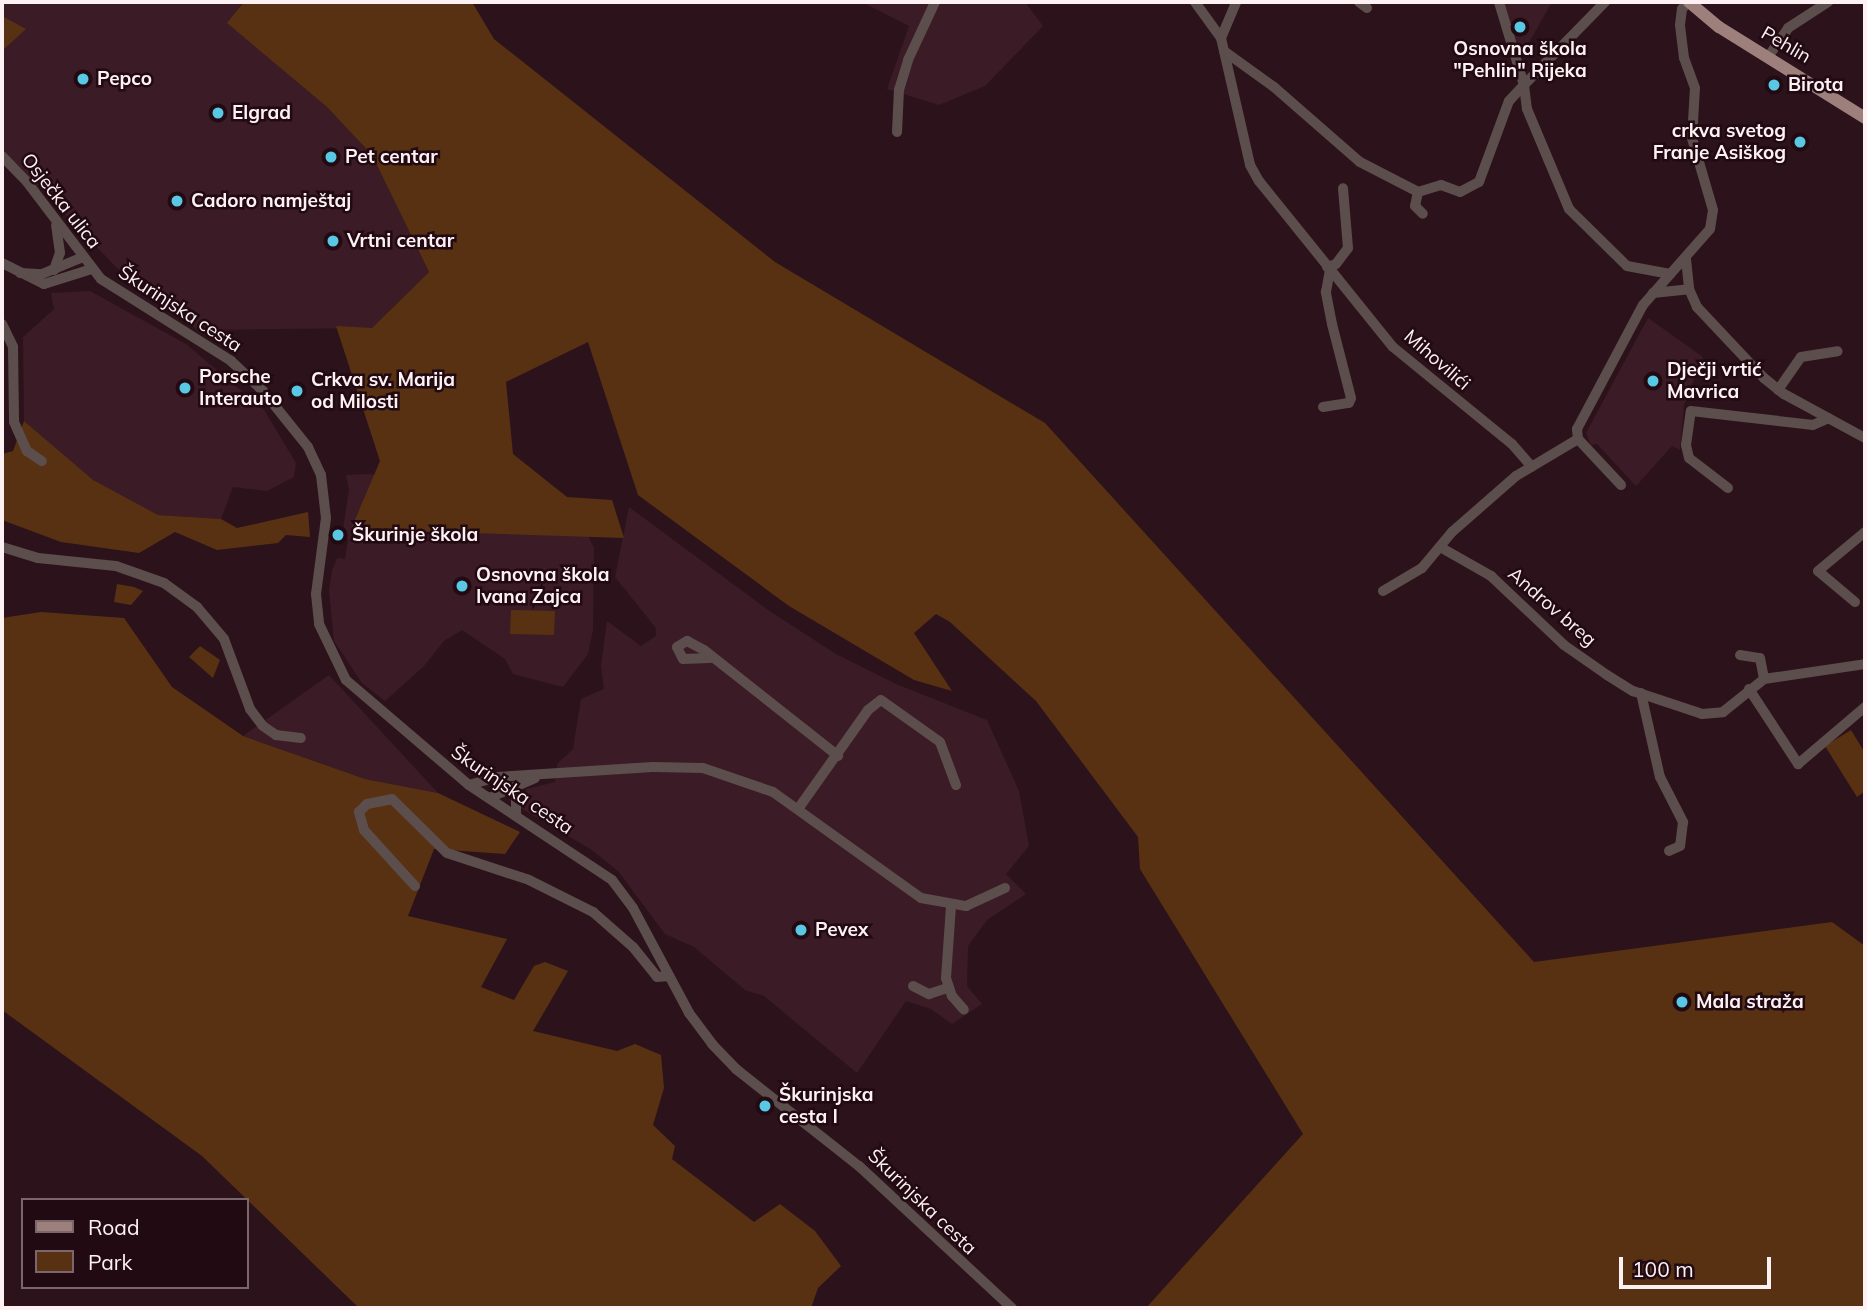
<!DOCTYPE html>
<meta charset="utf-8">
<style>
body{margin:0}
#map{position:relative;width:1867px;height:1310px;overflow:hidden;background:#2c131b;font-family:Mulish,sans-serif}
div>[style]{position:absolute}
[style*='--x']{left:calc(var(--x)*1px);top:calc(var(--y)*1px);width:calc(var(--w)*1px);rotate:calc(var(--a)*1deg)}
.built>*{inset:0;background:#3b1b25}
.green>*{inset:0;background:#573112}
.minor>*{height:10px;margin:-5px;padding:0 5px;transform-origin:5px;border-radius:5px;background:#5c4e4c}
.major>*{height:12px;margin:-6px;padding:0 6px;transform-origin:6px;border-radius:6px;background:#9d807c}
.dots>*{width:19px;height:19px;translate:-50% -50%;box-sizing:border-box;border:4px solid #220a12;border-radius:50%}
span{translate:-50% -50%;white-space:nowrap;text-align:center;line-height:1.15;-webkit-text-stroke:5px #220a12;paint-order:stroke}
.street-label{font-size:19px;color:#fdf1f4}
.poi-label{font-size:19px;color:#fdf1f4;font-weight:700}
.left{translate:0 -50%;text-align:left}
.right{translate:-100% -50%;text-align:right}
.frame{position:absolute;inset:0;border:4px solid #fdf1f4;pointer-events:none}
.legend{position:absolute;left:21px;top:1198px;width:228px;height:91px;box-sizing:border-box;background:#220a12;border:2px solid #7a666c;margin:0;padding:9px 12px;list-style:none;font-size:21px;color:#fdf1f4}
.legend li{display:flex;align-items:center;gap:14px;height:35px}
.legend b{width:35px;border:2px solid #7a666c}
.scale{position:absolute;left:1619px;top:1257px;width:152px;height:32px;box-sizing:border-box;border:4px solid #fdf1f4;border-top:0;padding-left:9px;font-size:21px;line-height:24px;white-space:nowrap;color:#fdf1f4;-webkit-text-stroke:5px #220a12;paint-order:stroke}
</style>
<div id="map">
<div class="built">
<i style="clip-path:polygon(2px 2px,244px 2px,228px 23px,327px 107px,372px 155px,429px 272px,372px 328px,198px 330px,116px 267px,2px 149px)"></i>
<i style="clip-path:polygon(862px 2px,1025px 2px,1043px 26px,985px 86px,939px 105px,887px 89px,909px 26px)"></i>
<i style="clip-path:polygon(1497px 2px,1552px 2px,1519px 60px)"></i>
<i style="clip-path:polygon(90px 291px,186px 344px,264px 410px,296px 463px,294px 477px,267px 491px,233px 487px,221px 519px,158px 515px,91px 480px,24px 421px,23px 337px,54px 309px,51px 293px)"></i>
<i style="clip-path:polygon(1648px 318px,1703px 357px,1684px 405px,1680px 450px,1672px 446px,1636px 486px,1597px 444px,1591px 445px,1586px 433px)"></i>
<i style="clip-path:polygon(370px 474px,586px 531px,594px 548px,593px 630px,588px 654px,563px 687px,513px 674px,505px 659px,462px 630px,444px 641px,424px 666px,385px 701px,362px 683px,334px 641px,329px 590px,332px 571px,337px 558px,345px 559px,348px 539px,342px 537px,349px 489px,346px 475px)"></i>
<i style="clip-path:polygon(629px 507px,768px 610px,836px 654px,896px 684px,987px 720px,1019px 791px,1029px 846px,1006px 874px,1026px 894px,987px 920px,968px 946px,967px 986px,982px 1004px,952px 1024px,931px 1009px,906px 1001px,857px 1073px,764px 996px,745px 990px,694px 947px,665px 934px,618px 871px,592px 850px,519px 807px,527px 789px,555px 782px,557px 764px,573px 749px,581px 699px,604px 689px,601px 666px,607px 621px,641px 646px,656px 636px,656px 628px,615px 577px)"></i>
<i style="clip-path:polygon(329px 675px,438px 793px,365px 779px,243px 736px)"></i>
</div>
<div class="green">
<i style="clip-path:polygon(244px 2px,472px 2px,494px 39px,775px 262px,1045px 423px,1534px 962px,1832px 922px,1865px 946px,1865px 1308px,1146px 1308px,1303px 1134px,1140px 869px,1138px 837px,1036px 701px,950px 622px,936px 614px,914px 633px,952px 691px,914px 680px,789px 606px,638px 495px,588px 342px,506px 382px,513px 454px,567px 497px,612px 500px,624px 538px,351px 529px,380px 461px,336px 326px,372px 328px,429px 272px,372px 155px,327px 107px,227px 23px)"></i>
<i style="clip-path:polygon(2px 16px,26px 29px,2px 51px)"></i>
<i style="clip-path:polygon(24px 421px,93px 480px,158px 515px,221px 519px,237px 528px,308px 512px,310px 537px,286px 535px,278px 543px,217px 550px,175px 532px,139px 553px,61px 542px,2px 520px,2px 454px,13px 451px)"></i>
<i style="clip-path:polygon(117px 584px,134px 587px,143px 591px,131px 605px,114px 602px)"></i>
<i style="clip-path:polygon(511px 610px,555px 611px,554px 635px,510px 634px)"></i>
<i style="clip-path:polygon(41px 612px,124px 618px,172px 687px,243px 736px,365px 779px,438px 793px,520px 832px,505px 854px,434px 849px,408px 916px,507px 939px,481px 987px,514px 1000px,534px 966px,545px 962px,568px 971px,533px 1031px,617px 1051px,635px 1044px,661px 1055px,664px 1088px,653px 1125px,675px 1146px,672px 1159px,754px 1222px,780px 1204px,815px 1231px,841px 1266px,818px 1288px,811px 1308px,359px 1308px,202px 1156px,2px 1010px,2px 618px)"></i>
<i style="clip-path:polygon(200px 646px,220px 660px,213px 678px,189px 657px)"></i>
<i style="clip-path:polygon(1851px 730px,1865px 753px,1865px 791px,1857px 797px,1825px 746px)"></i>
</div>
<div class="minor">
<i style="--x:1195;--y:2;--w:44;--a:54.2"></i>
<i style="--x:1221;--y:38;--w:130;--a:77.1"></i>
<i style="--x:1250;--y:165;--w:18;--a:61"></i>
<i style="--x:1259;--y:181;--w:213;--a:51.1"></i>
<i style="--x:1393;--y:347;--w:154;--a:39.2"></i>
<i style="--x:1512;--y:444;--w:30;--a:49"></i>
<i style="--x:1359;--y:2;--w:10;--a:37"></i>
<i style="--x:1605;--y:2;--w:116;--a:134.3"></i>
<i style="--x:1524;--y:85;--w:24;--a:83"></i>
<i style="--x:1527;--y:109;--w:108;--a:67.2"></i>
<i style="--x:1569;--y:209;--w:81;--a:44.5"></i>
<i style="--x:1627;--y:266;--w:44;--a:10.5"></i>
<i style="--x:1221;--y:38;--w:39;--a:-67"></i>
<i style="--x:1224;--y:51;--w:62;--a:35.8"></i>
<i style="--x:1274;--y:87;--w:114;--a:41.1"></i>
<i style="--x:1360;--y:162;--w:65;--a:27.3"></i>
<i style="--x:1418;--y:192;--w:24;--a:-17"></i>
<i style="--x:1441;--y:185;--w:20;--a:20"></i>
<i style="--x:1460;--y:192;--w:21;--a:-28"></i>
<i style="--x:1479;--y:182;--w:86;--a:-69.7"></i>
<i style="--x:1509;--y:101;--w:22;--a:-47"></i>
<i style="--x:1524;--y:85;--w:87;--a:-106.8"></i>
<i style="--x:1768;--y:57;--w:35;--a:-55"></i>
<i style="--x:1788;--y:28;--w:48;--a:-33"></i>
<i style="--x:897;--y:132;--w:42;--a:-87.3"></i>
<i style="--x:899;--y:90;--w:31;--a:-73"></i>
<i style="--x:908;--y:60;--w:64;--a:-65"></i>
<i style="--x:2;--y:156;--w:36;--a:46"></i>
<i style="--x:27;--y:182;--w:122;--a:52.7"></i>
<i style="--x:101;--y:279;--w:154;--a:32.2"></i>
<i style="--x:231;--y:361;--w:44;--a:43.2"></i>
<i style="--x:263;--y:391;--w:72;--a:51.2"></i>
<i style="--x:308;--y:447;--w:31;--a:65"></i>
<i style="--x:321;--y:475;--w:43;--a:83.4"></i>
<i style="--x:326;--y:518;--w:77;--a:97.5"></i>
<i style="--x:316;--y:594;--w:30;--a:84"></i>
<i style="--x:319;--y:624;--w:62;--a:64.3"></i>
<i style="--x:346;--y:680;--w:162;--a:40.5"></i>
<i style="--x:469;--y:785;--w:172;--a:33.6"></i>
<i style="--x:612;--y:880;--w:35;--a:53"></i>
<i style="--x:633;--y:908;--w:119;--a:61.9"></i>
<i style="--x:689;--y:1013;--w:39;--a:53"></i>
<i style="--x:712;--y:1044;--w:35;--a:46"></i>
<i style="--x:736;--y:1069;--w:157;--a:38.3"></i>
<i style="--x:859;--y:1166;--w:209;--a:42.9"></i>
<i style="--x:1418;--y:192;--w:14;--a:102"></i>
<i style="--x:1415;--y:206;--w:11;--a:45"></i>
<i style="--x:1686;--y:259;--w:30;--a:84"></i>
<i style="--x:1689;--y:289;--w:20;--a:66"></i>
<i style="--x:1697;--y:307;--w:98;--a:46.7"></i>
<i style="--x:1764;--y:378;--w:26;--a:39"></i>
<i style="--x:1784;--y:394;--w:92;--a:28.5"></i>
<i style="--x:2;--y:263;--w:47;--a:26.6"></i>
<i style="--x:44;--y:284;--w:50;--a:-17.4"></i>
<i style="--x:1327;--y:267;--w:9;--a:-18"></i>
<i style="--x:1336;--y:264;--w:20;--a:-53"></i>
<i style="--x:1348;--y:248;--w:60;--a:-94.8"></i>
<i style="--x:54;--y:270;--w:18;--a:-71"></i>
<i style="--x:60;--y:253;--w:28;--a:-98"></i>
<i style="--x:20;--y:273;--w:22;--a:3"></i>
<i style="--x:42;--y:274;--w:44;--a:-22.5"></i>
<i style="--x:1653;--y:293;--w:36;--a:-6"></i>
<i style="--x:2;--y:324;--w:25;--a:64"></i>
<i style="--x:13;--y:347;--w:75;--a:89.2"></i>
<i style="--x:14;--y:422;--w:32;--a:66"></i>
<i style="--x:27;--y:451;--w:18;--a:34"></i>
<i style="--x:1778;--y:390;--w:40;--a:-55.1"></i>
<i style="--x:1801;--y:357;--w:37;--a:-9"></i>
<i style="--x:1323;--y:407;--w:26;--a:-9"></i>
<i style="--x:1349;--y:403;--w:5;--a:-68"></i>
<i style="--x:1351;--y:398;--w:76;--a:-104.4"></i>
<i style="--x:1332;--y:324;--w:33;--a:-101"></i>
<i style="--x:1326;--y:292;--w:22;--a:-80"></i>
<i style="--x:1578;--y:439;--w:63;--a:46.9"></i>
<i style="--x:1728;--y:488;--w:49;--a:-142.4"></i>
<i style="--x:1689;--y:458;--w:13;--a:-103"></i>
<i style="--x:1686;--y:445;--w:34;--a:-82"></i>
<i style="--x:1691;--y:411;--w:123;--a:6.5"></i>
<i style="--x:1813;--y:425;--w:17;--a:-24"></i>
<i style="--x:2;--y:547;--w:38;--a:17"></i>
<i style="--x:38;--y:558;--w:78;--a:5.9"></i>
<i style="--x:116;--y:566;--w:51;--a:19.5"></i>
<i style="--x:164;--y:583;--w:41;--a:36"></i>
<i style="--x:197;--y:607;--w:42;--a:49.8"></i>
<i style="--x:224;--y:639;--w:75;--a:69.6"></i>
<i style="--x:250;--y:709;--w:21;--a:53"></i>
<i style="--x:263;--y:726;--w:16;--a:35"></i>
<i style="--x:276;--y:735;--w:25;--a:7"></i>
<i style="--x:1440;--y:547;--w:59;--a:29.6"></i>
<i style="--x:1491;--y:576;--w:100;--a:43.4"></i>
<i style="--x:1564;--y:645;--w:52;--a:34.9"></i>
<i style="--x:1607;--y:675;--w:31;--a:32"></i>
<i style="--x:1633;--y:691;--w:73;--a:18.4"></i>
<i style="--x:1702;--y:714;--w:21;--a:-5"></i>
<i style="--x:1723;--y:712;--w:53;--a:-38.8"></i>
<i style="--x:1764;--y:679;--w:102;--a:-8.4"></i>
<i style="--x:1383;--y:591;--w:45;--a:-30.5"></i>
<i style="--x:1422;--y:568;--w:47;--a:-50.2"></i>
<i style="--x:1452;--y:532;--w:85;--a:-41.2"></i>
<i style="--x:1516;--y:476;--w:72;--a:-30.8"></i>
<i style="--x:1578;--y:439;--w:10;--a:-96"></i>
<i style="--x:1577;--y:429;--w:140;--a:-62"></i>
<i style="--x:1643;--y:305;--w:101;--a:-48.6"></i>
<i style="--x:1710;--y:229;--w:19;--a:-81"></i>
<i style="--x:1713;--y:210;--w:75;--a:-106.3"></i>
<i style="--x:1692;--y:138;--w:50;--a:-86.6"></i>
<i style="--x:1695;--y:88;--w:32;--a:-110"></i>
<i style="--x:1684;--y:58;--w:33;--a:-97"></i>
<i style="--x:1680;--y:25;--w:16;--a:-83"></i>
<i style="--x:1682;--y:9;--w:9;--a:-49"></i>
<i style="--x:1855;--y:602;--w:48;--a:-140"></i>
<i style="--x:1818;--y:571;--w:61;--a:-39.7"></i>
<i style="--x:1740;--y:655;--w:20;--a:9"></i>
<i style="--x:1760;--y:658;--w:21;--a:79"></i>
<i style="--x:710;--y:658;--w:27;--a:178"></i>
<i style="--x:683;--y:659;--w:13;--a:-117"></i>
<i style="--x:677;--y:647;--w:12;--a:-31"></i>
<i style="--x:687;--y:641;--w:19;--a:28"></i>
<i style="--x:704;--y:650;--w:171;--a:38.3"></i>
<i style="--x:1749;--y:689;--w:90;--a:56.8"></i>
<i style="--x:1798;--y:764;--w:88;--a:-40.4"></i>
<i style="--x:1641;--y:693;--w:86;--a:77.3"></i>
<i style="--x:1660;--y:777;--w:51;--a:62.9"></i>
<i style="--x:1683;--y:822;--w:24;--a:97"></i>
<i style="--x:1680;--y:846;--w:12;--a:156"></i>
<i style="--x:469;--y:785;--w:29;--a:-16"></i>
<i style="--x:497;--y:777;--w:156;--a:-3.7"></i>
<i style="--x:653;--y:767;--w:50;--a:1.1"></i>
<i style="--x:703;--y:768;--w:74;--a:18.9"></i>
<i style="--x:773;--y:792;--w:182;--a:35.6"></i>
<i style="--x:921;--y:898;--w:46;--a:10.1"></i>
<i style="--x:966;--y:906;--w:43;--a:-24.8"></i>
<i style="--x:489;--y:798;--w:50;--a:-23.5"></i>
<i style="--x:798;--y:809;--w:121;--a:-54.7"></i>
<i style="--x:868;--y:710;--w:16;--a:-38"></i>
<i style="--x:881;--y:700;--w:72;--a:35.4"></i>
<i style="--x:940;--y:742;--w:46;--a:69.6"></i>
<i style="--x:516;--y:816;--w:26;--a:-90"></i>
<i style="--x:415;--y:886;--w:76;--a:-132.3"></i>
<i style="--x:364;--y:830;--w:19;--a:-106"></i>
<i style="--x:359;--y:812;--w:11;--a:-45"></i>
<i style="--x:367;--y:804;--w:25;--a:-11"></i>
<i style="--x:392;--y:799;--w:77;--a:44.5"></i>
<i style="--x:447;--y:853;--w:86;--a:18.2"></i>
<i style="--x:529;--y:880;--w:72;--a:26.6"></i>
<i style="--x:593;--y:912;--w:53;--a:41.2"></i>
<i style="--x:633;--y:947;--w:38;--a:51"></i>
<i style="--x:657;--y:977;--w:12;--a:-5"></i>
<i style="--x:951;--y:906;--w:72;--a:94"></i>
<i style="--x:946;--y:978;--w:19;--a:72"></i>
<i style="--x:952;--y:996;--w:18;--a:49"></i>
<i style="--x:913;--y:986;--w:18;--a:27"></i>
<i style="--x:929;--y:994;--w:20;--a:-18"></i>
</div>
<div class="major">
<i style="--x:1689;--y:2;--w:39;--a:40"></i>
<i style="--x:1719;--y:27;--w:172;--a:31.9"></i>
</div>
<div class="dots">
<i style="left:1520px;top:27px;background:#59c8e4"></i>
<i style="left:83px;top:79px;background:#59c8e4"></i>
<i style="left:1774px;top:85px;background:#59c8e4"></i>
<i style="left:218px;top:113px;background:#59c8e4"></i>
<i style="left:1800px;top:142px;background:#59c8e4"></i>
<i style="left:331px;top:157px;background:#59c8e4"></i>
<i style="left:177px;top:201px;background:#59c8e4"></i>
<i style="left:333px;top:241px;background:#59c8e4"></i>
<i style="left:1653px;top:381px;background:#59c8e4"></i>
<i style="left:185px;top:388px;background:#59c8e4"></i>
<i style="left:297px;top:391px;background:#59c8e4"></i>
<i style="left:338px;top:535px;background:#59c8e4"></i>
<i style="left:462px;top:586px;background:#59c8e4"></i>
<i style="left:801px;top:930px;background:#59c8e4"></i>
<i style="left:1682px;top:1002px;background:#59c8e4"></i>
<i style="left:765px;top:1106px;background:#59c8e4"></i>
</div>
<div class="street-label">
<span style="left:1786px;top:45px;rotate:30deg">Pehlin</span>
<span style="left:61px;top:201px;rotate:52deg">Osječka ulica</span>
<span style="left:180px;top:309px;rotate:33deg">Škurinjska cesta</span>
<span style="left:1437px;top:360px;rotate:41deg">Mihovilići</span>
<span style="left:1552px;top:607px;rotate:41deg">Androv breg</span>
<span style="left:512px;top:790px;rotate:34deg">Škurinjska cesta</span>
<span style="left:922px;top:1202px;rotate:44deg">Škurinjska cesta</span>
</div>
<div class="poi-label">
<span style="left:1520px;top:60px">Osnovna škola<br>"Pehlin" Rijeka</span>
<span class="left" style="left:97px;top:79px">Pepco</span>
<span class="left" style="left:1788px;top:85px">Birota</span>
<span class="left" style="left:232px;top:113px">Elgrad</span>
<span class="right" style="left:1786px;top:142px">crkva svetog<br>Franje Asiškog</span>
<span class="left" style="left:345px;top:157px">Pet centar</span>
<span class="left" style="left:191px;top:201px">Cadoro namještaj</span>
<span class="left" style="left:347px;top:241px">Vrtni centar</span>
<span class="left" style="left:1667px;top:381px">Dječji vrtić<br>Mavrica</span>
<span class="left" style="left:199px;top:388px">Porsche<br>Interauto</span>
<span class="left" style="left:311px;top:391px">Crkva sv. Marija<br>od Milosti</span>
<span class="left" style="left:352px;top:535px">Škurinje škola</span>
<span class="left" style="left:476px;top:586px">Osnovna škola<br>Ivana Zajca</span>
<span class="left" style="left:815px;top:930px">Pevex</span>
<span class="left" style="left:1696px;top:1002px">Mala straža</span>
<span class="left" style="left:779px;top:1106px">Škurinjska<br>cesta I</span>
</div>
<div class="frame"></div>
<ul class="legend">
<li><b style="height:9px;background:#9d807c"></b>Road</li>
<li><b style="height:19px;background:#573112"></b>Park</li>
</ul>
<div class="scale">100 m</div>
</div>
